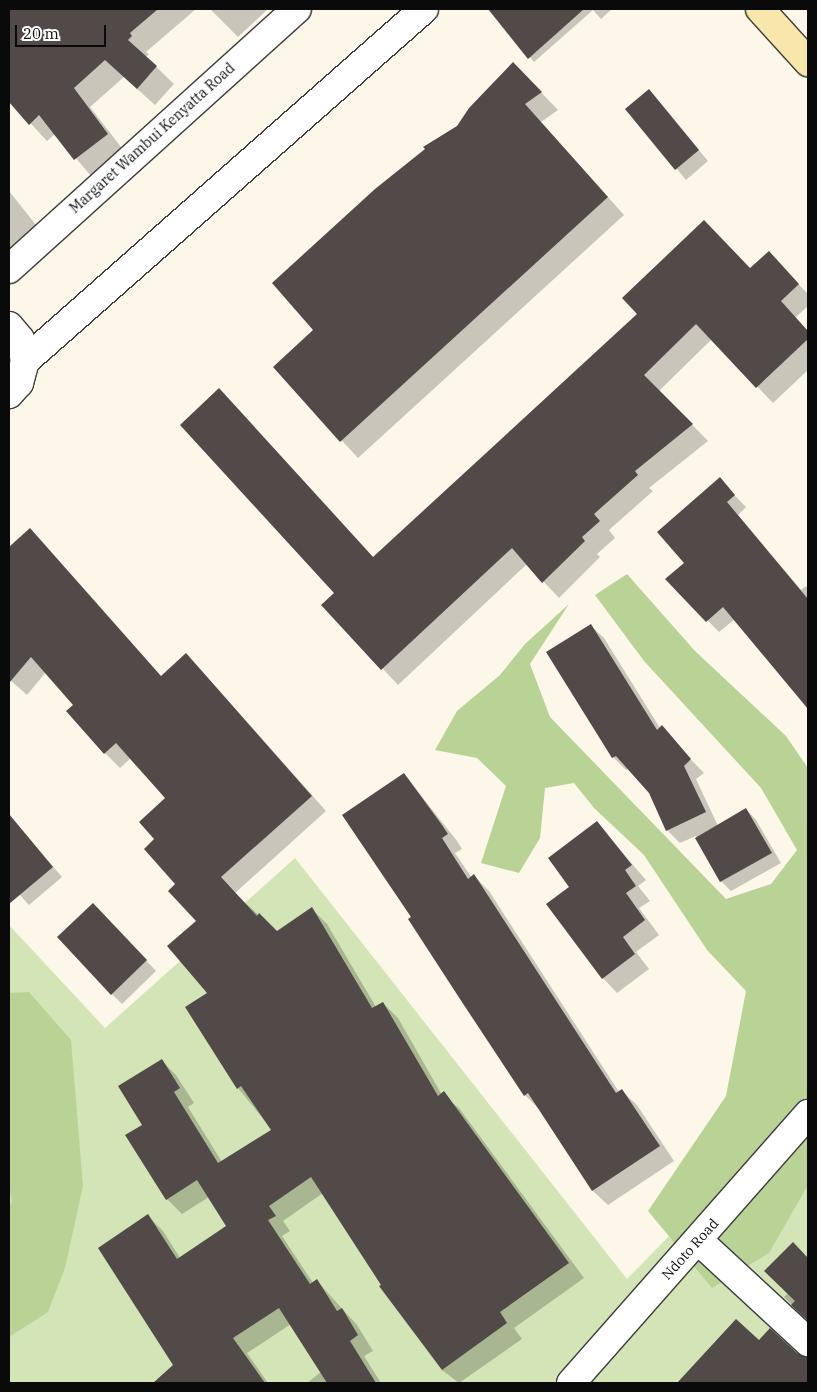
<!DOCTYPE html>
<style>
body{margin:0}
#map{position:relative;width:817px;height:1392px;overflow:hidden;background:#fdf7e9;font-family:"IBM Plex Serif",serif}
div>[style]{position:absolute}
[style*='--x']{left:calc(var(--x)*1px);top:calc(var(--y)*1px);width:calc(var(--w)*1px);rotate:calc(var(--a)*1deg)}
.green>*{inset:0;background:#d3e4b7}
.forest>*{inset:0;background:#b9d397}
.shadow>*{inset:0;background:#0003}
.building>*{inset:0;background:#524a48}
.roads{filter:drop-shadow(1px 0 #3d3d3d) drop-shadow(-1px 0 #3d3d3d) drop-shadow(0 1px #3d3d3d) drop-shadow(0 -1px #3d3d3d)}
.minor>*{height:28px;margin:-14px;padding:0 14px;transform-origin:14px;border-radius:14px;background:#fff}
.tertiary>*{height:28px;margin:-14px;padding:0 14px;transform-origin:14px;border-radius:14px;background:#fff}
.secondary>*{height:28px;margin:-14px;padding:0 14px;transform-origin:14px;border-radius:14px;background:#f8e6aa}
span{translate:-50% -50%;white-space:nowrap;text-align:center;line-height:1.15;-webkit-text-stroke:5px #fff;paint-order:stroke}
.street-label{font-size:14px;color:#0a0a0a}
.frame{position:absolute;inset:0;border:10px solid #0a0a0a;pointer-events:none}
.scale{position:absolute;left:15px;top:25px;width:91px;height:22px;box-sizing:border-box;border:2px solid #0a0a0a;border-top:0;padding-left:6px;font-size:15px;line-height:18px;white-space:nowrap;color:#0a0a0a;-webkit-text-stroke:4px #fff;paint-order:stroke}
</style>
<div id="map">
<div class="green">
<i style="clip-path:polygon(295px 858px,627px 1279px,808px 1094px,808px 1383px,9px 1383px,9px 925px,105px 1028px)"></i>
</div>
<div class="forest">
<i style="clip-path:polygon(627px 574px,695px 651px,786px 736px,808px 768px,808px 1185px,769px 1253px,712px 1288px,648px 1211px,726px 1096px,746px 991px,707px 950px,644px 855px,594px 808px,574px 783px,545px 788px,540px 838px,519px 873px,481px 863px,506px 786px,477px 758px,435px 750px,457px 711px,500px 675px,525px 644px,569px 604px,530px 664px,550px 717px,726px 899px,771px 884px,797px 850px,761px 788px,644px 661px,595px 595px)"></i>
<i style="clip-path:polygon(29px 992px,71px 1040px,83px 1186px,65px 1268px,48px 1312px,9px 1337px,9px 1209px,12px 1201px,9px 1186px,9px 993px)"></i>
</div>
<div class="shadow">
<i style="clip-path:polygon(9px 9px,196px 9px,146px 52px,149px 54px,146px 57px,174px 84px,155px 105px,124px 77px,90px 107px,125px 152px,92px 177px,55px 134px,47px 141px,9px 100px)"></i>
<i style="clip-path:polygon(210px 9px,268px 9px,238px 37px)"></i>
<i style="clip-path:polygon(490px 9px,612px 9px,601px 19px,593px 10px,534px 62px)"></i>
<i style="clip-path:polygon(530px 81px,558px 110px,541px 122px,624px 215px,358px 458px,274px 367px,315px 330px)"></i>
<i style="clip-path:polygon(649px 91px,708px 161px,686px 180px,627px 109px)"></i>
<i style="clip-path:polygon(9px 191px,40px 230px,9px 253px)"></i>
<i style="clip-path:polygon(750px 269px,784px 269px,808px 294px,808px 306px,795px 318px,808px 332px,808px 370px,773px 403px,712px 339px,659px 391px,708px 441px,649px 488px,653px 491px,609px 530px,615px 538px,597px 554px,600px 557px,559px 598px,527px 564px,398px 685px,323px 605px,336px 593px,235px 406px,374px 558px)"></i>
<i style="clip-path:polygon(719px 479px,746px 507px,738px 515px,801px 590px,806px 586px,808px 589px,808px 707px,735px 619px,719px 632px,667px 579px,686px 563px)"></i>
<i style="clip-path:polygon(30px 530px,161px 677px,201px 670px,326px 811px,235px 893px,277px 932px,312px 909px,327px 924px,376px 1007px,383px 1003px,398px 1018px,442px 1095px,459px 1108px,584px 1278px,514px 1328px,522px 1339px,459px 1383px,442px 1370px,323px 1193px,283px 1221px,290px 1231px,282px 1236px,313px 1283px,317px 1281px,357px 1325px,373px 1351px,364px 1356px,381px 1383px,307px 1383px,321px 1372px,291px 1324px,247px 1353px,268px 1383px,155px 1383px,175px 1365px,148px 1216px,163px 1231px,180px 1258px,228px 1226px,209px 1197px,182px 1214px,167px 1199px,143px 1125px,161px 1060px,176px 1075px,194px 1103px,188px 1107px,222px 1162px,273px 1131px,238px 1088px,209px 994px,197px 921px,156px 839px,167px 798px,131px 758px,120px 768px,105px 753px,75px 705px,46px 672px,27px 695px,9px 679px,9px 648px,17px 639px,9px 630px,9px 548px)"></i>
<i style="clip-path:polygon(590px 625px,604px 638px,660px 728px,704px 773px,696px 779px,718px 826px,746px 809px,756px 820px,781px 863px,731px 891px,721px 881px,696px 836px,680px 843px,667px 830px,650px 792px,629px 769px,626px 770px,613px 757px,548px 653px)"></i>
<i style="clip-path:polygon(404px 774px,457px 841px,462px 849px,455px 853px,472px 878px,474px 876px,489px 891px,619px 1092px,622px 1091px,637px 1105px,674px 1161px,608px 1205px,593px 1191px,540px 1110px,525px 1095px)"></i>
<i style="clip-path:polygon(9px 815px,62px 877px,29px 905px,9px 883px)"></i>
<i style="clip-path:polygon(597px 823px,646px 880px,638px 886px,650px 901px,639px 908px,659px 935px,636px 952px,649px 969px,617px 993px,603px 978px,571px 887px)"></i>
<i style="clip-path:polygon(103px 914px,156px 971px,122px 1004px,112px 994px)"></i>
<i style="clip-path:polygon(793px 1244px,808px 1259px,808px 1320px,784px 1297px,788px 1293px)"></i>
<i style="clip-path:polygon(736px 1321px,759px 1342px,808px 1358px,808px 1383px,678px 1383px)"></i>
</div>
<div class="building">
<i style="clip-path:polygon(9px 9px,158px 9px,130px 33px,132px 36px,128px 40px,157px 66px,137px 89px,105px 60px,74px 88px,108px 134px,74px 160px,39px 115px,29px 125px,9px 102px)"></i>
<i style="clip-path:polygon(488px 9px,584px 9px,528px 59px)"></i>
<i style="clip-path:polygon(513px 62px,542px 92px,525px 104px,608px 197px,340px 442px,273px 367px,313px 330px,272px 283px,375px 189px,425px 149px,423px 147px,457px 126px,469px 108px)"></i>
<i style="clip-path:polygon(649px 89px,699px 150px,675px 170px,625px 109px)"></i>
<i style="clip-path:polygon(704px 220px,750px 268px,769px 251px,799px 284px,781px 301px,808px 331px,808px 339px,756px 388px,696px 324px,644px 375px,693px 424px,635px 471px,638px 475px,594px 514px,600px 521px,582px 537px,585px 541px,542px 583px,512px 548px,381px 670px,321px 605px,334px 593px,180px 425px,219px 388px,373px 557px,637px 314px,622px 298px)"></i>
<i style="clip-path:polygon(720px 477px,735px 495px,727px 502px,808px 599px,808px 709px,723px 607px,706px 622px,665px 579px,684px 563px,657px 532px)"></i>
<i style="clip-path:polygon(30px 528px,161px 676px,186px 653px,312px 796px,221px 877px,257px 916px,259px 913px,277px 931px,312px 907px,372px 1008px,383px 1002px,438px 1096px,444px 1091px,569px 1263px,500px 1312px,507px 1323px,442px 1370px,379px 1286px,381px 1285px,311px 1177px,269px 1206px,276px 1216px,268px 1220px,310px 1284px,317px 1279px,337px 1311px,342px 1308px,358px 1335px,350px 1341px,376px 1383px,327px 1383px,279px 1308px,233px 1338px,265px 1383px,153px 1383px,173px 1365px,98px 1248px,148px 1214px,177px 1259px,226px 1226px,197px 1180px,166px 1200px,125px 1135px,142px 1125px,118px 1086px,162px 1059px,180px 1088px,174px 1092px,218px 1163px,271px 1130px,241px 1086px,237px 1089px,185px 1007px,207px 993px,167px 946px,196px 921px,168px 891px,175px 884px,144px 849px,154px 839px,139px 822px,165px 798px,116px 743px,104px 754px,66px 711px,73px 705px,31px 657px,9px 683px,9px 547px)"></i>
<i style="clip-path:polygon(591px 624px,657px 730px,662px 725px,691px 759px,684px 766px,706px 812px,666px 831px,649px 793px,616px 756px,612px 758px,546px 652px)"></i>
<i style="clip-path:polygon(404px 773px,442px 825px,448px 834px,442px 838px,468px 879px,474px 874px,616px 1093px,622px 1089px,660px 1146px,592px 1191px,528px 1093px,524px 1096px,460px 999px,408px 919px,411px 917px,342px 815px)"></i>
<i style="clip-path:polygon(746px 808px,772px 853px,720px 882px,695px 838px)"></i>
<i style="clip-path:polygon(9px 814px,53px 867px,9px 904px)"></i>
<i style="clip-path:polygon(597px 821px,632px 865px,625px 870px,636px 886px,626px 893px,645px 920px,623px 937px,635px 954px,602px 979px,546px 904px,569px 887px,548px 858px)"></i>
<i style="clip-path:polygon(93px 903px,147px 960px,111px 995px,57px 937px)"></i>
<i style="clip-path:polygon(793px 1242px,808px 1258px,808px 1321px,791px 1305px,795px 1301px,764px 1271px)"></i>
<i style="clip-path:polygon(736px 1319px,759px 1340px,770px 1328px,797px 1353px,808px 1357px,808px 1383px,677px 1383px)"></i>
</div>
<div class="roads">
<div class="minor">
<i style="--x:699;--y:1241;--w:149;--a:42.8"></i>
<i style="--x:571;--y:1383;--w:359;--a:-48.6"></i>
</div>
<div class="tertiary">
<i style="--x:9;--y:269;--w:388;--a:-42.1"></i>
<i style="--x:9;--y:326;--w:17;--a:50"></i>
<i style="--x:20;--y:339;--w:23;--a:77"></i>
<i style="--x:25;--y:361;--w:23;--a:105"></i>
<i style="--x:19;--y:383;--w:15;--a:132"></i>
<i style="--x:25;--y:361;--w:532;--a:-41.42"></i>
</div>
<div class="secondary">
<i style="--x:760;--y:9;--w:72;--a:47.8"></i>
</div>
</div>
<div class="street-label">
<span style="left:152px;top:138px;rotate:-42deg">Margaret Wambui Kenyatta Road</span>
<span style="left:690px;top:1249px;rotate:-48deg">Ndoto Road</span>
</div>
<div class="frame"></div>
<div class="scale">20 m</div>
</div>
